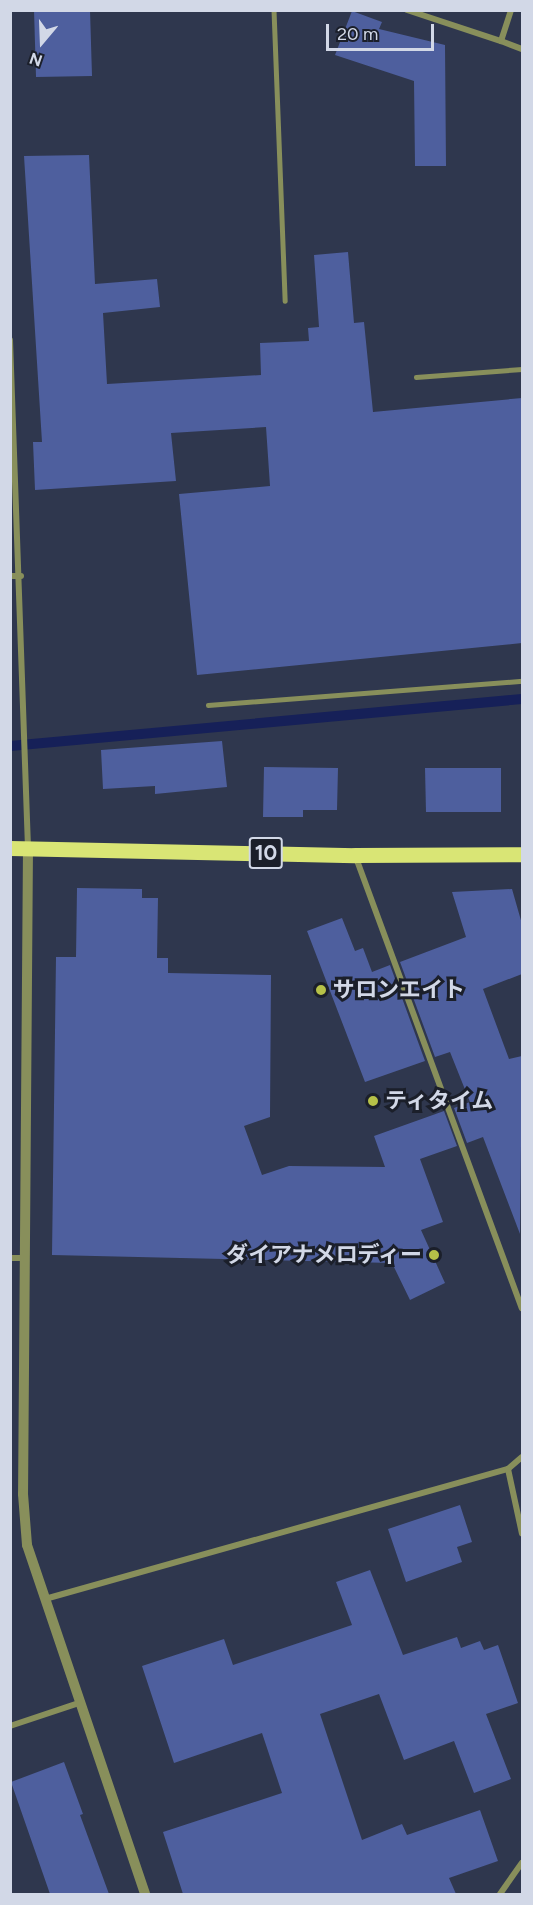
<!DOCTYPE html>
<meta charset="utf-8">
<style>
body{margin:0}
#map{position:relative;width:533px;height:1905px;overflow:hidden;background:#2f374e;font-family:Figtree,"Noto Sans JP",sans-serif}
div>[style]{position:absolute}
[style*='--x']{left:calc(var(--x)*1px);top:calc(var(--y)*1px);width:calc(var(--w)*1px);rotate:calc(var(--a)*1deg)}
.stream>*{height:10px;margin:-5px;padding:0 5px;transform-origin:5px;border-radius:5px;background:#162058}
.building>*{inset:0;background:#4e5f9e}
.service>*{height:4.5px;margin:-2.25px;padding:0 2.25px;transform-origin:2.25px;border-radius:2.25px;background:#888f5b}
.minor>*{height:6px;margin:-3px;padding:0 3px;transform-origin:3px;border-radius:3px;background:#888f5b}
.tertiary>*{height:10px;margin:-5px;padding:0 5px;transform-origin:5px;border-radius:5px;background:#888f5b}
.primary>*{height:15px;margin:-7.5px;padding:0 7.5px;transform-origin:7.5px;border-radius:7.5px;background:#d9e575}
.dots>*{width:16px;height:16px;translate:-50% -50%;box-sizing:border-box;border:3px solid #1b1f2a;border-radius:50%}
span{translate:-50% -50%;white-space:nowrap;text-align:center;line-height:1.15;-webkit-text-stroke:6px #1b1f2a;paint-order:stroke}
.shield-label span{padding:2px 4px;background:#1b1f2a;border:2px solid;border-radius:4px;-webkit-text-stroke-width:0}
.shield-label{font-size:21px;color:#d2d8e7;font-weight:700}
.poi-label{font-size:22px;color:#d2d8e7;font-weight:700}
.left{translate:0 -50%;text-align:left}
.right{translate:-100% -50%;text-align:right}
.frame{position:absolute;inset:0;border:12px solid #d2d8e7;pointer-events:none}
.north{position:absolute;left:12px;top:12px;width:60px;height:60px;-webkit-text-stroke:4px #1b1f2a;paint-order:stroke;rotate:199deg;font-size:16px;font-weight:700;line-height:24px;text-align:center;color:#d2d8e7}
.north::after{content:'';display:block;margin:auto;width:21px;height:27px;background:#d2d8e7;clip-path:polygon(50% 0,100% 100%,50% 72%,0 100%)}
.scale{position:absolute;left:326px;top:24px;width:108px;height:27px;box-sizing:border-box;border:3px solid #d2d8e7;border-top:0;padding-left:8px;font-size:18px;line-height:21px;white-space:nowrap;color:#d2d8e7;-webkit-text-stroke:4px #1b1f2a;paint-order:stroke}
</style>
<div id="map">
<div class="stream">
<i style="--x:10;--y:746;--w:514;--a:-5.24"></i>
</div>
<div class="building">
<i style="clip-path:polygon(34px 10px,90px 10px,92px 76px,36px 77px)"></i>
<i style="clip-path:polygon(352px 11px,382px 22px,379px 29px,445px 45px,446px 166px,415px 166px,414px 81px,335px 55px)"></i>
<i style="clip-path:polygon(89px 155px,95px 284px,157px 279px,160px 307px,103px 313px,107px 384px,261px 375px,260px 343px,309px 341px,308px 328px,319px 327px,314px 255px,348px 252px,354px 323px,364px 322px,373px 412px,522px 398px,522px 643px,197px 675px,179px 494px,270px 486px,266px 427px,171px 433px,176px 481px,35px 490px,33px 442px,42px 442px,24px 156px)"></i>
<i style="clip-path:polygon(222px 741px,227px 787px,155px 794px,155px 786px,103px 789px,101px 750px)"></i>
<i style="clip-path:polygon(264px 767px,338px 768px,337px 810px,303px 810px,303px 817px,263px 817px)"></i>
<i style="clip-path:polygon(425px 768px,501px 768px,501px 812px,426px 812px)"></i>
<i style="clip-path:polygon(77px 888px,142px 889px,142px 898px,158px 898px,157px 958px,168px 958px,168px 973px,271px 975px,270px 1117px,244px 1126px,262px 1175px,289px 1166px,385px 1167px,374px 1136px,444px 1111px,457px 1146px,420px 1159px,443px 1222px,421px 1230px,445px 1283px,410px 1300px,392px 1263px,52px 1255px,56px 957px,76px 957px)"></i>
<i style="clip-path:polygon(512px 889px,522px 924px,522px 974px,483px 989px,509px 1059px,522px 1056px,520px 1234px,483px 1137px,467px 1143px,454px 1108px,470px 1102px,450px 1052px,435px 1057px,400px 962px,466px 937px,452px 892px)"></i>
<i style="clip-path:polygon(342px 918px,355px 951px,363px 948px,372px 972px,390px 965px,425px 1061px,365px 1082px,307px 931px)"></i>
<i style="clip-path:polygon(460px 1505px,472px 1542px,457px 1547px,462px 1562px,406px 1582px,388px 1529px)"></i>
<i style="clip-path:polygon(370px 1570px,403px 1655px,457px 1637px,461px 1648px,480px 1641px,484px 1650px,498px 1645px,518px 1703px,486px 1714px,511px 1779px,474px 1793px,454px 1741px,404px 1760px,379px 1694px,320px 1714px,362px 1840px,402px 1824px,407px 1835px,480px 1810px,498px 1861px,449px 1878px,456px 1894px,183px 1894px,163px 1832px,282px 1793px,262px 1733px,174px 1763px,142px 1666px,224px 1639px,233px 1665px,352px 1625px,336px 1582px)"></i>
<i style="clip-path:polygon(64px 1762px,83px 1814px,80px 1815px,109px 1894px,50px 1894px,11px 1782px)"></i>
</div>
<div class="service">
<i style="--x:274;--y:10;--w:291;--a:87.8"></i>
<i style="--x:416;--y:377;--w:106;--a:-4.3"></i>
<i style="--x:208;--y:705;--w:315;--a:-4.4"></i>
</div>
<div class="minor">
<i style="--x:407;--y:10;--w:99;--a:18.3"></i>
<i style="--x:501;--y:41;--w:33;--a:-72"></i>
<i style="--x:501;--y:41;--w:22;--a:21"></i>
<i style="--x:10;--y:340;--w:508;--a:87.97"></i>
<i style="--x:10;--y:576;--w:11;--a:0"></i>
<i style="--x:355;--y:855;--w:483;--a:69.8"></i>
<i style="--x:10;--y:1258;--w:16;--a:0"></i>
<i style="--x:508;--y:1469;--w:66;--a:77.8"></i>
<i style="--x:45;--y:1599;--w:481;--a:-15.7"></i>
<i style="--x:508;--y:1469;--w:18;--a:-41"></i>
<i style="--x:10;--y:1726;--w:73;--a:-18.4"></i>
<i style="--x:500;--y:1894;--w:38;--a:-55"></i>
</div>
<div class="tertiary">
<i style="--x:28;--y:848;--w:646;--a:90.44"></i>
<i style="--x:23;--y:1494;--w:51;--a:85.5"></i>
<i style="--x:27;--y:1545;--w:368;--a:71.3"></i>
</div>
<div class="primary">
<i style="--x:10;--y:848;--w:345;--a:1.2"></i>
<i style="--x:355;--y:855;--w:167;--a:-0.3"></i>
</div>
<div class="dots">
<i style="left:321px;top:990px;background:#b6c148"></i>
<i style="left:373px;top:1101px;background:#b6c148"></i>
<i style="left:434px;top:1255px;background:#b6c148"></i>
</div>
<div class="shield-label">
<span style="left:266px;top:853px">10</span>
</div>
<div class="poi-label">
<span class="left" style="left:333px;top:990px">サロンエイト</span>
<span class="left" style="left:385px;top:1101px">ティタイム</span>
<span class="right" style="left:422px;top:1255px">ダイアナメロディー</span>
</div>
<div class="frame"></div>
<div class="north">N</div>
<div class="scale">20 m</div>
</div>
